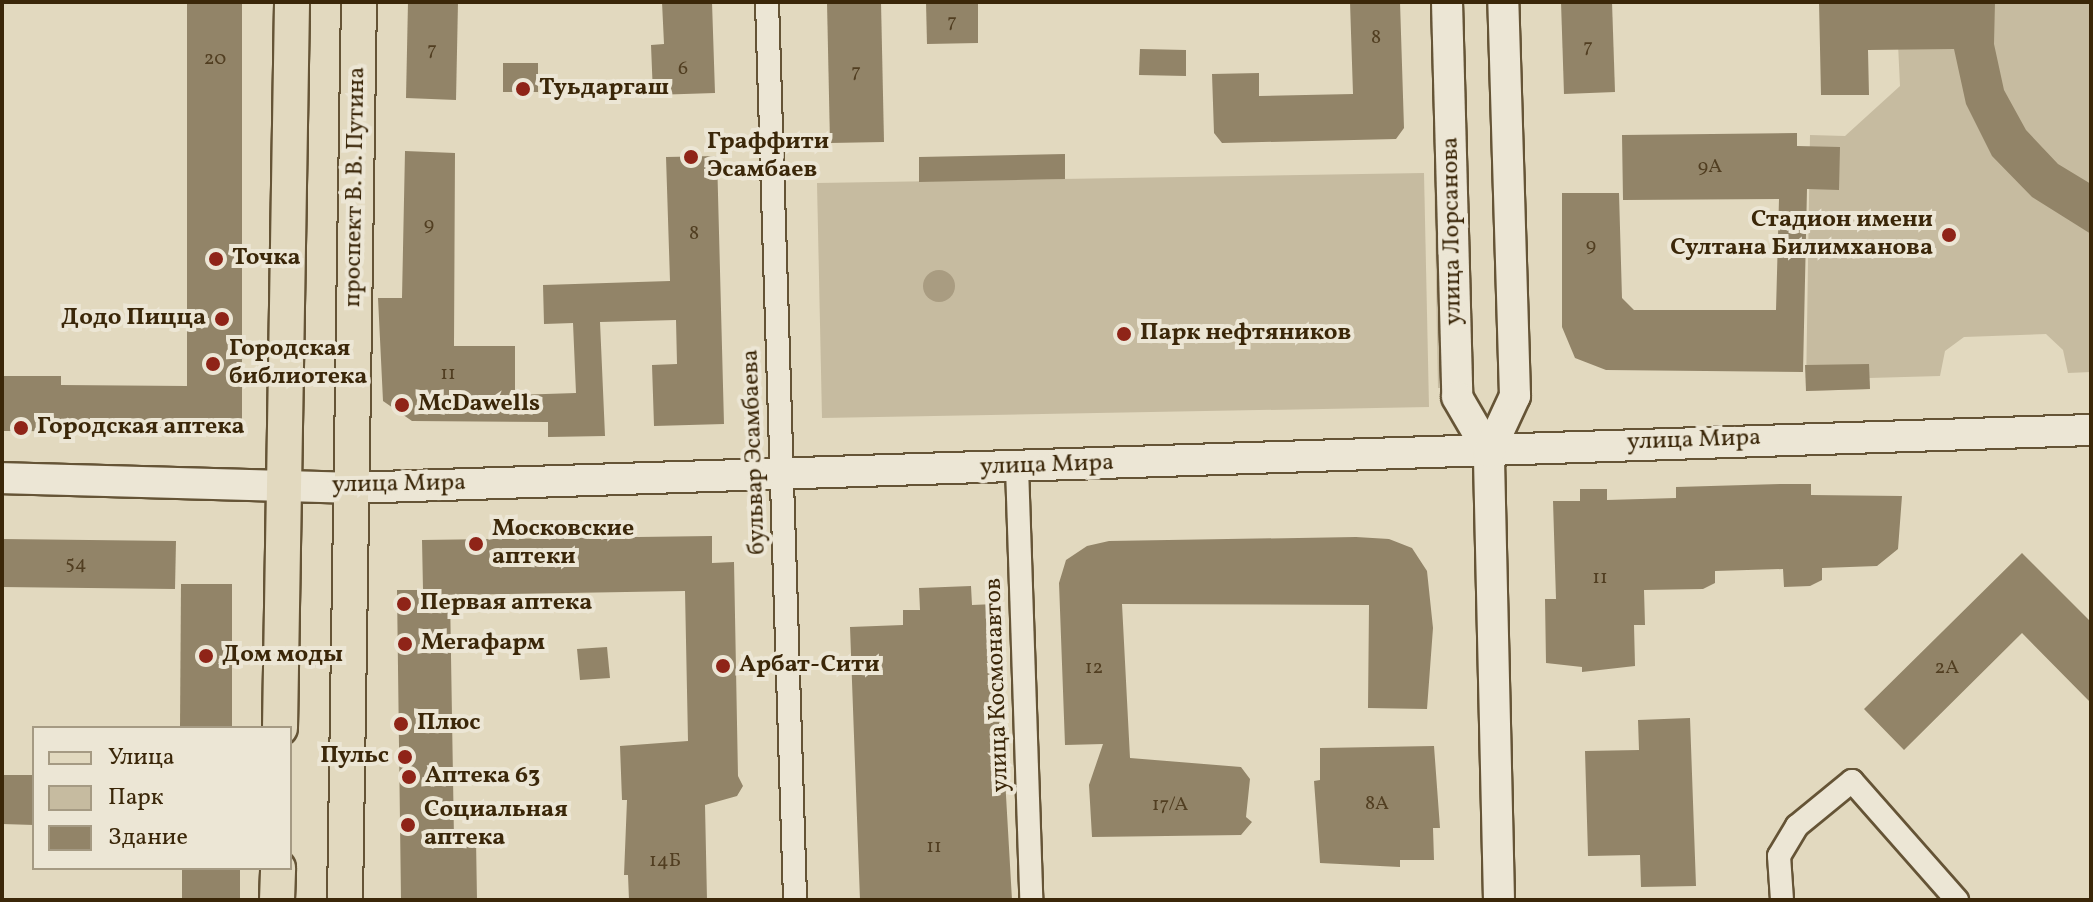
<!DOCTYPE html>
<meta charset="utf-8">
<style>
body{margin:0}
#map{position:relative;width:2093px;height:902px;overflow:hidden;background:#e2d9bf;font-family:Vollkorn,serif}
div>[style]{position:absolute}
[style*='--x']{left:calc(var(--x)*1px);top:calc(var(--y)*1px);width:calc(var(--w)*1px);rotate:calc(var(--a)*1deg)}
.green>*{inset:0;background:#c6bba0}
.water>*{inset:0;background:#a99c81}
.round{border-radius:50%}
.building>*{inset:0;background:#928468}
.roads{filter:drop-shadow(2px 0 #655436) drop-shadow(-2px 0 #655436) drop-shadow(0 2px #655436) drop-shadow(0 -2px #655436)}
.street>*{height:22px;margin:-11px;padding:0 11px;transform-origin:11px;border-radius:11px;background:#ece6d5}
.secondary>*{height:30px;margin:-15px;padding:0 15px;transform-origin:15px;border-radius:15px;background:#ece6d5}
.primary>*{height:34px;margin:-17px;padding:0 17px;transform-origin:17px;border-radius:17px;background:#e2d9bf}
.dots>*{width:22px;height:22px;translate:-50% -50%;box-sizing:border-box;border:4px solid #ece6d5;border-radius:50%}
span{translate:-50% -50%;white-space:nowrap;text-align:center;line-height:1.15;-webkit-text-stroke:8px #ece6d5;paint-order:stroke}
.number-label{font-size:20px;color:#513e21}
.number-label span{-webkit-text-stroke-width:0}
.poi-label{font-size:24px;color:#3b2709;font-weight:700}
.left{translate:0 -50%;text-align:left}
.right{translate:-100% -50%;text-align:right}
.street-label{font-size:24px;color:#3b2709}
.frame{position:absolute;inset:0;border:4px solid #3b2709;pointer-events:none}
.legend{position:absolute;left:32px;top:726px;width:260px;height:144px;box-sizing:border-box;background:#ece6d5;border:2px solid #a59a83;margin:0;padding:10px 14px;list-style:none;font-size:24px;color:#3b2709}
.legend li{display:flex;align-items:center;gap:16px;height:40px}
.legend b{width:40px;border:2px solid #a59a83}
</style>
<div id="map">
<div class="green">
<i style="clip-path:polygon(1896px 2px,2091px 2px,2091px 372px,2068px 373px,2063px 350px,2046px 334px,1964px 337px,1945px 351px,1940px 376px,1869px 378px,1870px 389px,1806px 391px,1810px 135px,1845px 136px,1900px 86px)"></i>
<i style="clip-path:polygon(1424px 173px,1429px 407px,822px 418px,817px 183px)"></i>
<i style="clip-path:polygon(1434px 173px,1442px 173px,1447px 388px,1438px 388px)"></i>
</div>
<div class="water">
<i class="round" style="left:923px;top:270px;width:32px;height:32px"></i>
</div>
<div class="building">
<i style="clip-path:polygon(187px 2px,242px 2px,242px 418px,238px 428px,226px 432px,2px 431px,2px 376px,61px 376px,61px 385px,187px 386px)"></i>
<i style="clip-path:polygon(408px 2px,458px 2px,456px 100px,406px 98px)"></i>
<i style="clip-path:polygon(662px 2px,712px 2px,715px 93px,653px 95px,651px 45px,664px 44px)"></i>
<i style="clip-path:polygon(827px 2px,881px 2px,884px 142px,830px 143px)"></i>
<i style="clip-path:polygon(926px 2px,978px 2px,978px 43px,927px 44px)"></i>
<i style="clip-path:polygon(1350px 2px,1400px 2px,1404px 128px,1396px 139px,1222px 143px,1214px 133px,1212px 74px,1259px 73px,1259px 96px,1353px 94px)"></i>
<i style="clip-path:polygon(1561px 2px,1612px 2px,1615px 92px,1564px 94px)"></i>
<i style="clip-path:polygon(1819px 2px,1995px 2px,1994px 44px,2004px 90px,2026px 130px,2058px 164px,2091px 184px,2091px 234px,2032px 197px,1992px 156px,1966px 104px,1954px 49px,1868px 50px,1869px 95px,1821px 95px)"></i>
<i style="clip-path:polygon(1140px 49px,1186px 50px,1186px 76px,1139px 75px)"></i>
<i style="clip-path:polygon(503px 63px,538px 63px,538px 92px,503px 92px)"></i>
<i style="clip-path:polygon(1797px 133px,1797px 146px,1840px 147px,1839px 190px,1807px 189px,1803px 372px,1606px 370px,1575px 358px,1562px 327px,1562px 193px,1619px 193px,1622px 298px,1634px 310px,1776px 310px,1779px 199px,1623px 200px,1622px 135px)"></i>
<i style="clip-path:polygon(405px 151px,455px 153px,454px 346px,515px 346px,515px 395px,576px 393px,573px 323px,544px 324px,543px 285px,670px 281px,666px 157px,717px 156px,724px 424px,654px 426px,652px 365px,677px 364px,676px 320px,600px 322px,605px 436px,548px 437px,548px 422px,412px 421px,383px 401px,378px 298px,402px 298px)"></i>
<i style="clip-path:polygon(1065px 154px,1065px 179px,919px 182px,919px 157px)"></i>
<i style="clip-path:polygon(1869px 364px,1870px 389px,1806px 391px,1805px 365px)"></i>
<i style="clip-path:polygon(1781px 484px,1811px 484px,1811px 495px,1902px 496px,1898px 549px,1877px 566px,1822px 568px,1822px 580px,1810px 586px,1784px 587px,1783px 569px,1715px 571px,1715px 583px,1703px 589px,1644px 590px,1645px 625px,1634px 625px,1635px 666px,1582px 672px,1582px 667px,1546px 663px,1545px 599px,1556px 599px,1553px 501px,1580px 501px,1580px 489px,1607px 489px,1607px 500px,1676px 498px,1676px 487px)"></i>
<i style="clip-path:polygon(712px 536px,712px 563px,734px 562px,738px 776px,743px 786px,737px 796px,705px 805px,707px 900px,629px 900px,628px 875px,624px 875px,627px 800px,622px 800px,620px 746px,688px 741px,685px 591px,450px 595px,454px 839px,476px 839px,477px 900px,401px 900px,397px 590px,423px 590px,422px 540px)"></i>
<i style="clip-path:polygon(1356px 537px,1389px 539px,1412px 548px,1427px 571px,1433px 628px,1427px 709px,1368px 708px,1369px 605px,1122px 604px,1130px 758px,1241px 767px,1250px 779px,1246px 817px,1252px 822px,1241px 835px,1092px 837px,1089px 785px,1103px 744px,1065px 745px,1059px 583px,1066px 560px,1087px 546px,1109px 541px)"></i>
<i style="clip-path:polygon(2px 539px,176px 541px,175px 589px,2px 587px)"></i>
<i style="clip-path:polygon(2022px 553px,2091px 622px,2091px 703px,2022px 633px,1904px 750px,1864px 709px)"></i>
<i style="clip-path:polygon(181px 584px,232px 584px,232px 728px,180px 727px)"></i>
<i style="clip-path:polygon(971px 586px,972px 605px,995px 604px,1012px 900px,860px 900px,850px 627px,903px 625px,903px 610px,920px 610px,919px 588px)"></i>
<i style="clip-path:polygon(607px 647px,610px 678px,580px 680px,577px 649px)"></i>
<i style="clip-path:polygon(1690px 718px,1696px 886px,1641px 887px,1640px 855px,1588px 856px,1585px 751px,1639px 750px,1638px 720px)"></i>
<i style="clip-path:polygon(1434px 746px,1440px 828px,1433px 828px,1434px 860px,1400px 860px,1400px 867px,1320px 863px,1314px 781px,1320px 780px,1320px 748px)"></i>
<i style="clip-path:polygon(2px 775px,34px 775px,34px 825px,2px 824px)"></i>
<i style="clip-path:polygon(182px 868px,240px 868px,240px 900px,182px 900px)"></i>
</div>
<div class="roads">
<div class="street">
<i style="--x:767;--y:2;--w:898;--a:88.21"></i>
<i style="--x:1017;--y:467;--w:433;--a:88.1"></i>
<i style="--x:1782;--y:900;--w:44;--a:-93.9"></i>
<i style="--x:1779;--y:856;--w:35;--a:-59"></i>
<i style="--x:1797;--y:826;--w:71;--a:-39.3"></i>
<i style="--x:1852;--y:781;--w:159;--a:48.6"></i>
</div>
<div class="secondary">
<i style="--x:1447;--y:2;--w:395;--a:88.5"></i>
<i style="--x:1457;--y:397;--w:64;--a:59.8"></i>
<i style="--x:2;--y:478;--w:349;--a:1.6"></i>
<i style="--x:351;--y:488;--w:1741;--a:-1.91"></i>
<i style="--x:1499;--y:900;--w:448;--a:-91.3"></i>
<i style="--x:1489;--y:452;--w:62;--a:-65.1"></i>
<i style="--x:1515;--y:396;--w:394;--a:-91.7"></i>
</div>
<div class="primary">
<i style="--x:280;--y:728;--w:726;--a:-89.05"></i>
<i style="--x:277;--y:900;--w:32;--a:-88"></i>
<i style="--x:345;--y:900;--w:898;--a:-89.11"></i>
</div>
</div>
<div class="dots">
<i style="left:523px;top:89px;background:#8f2418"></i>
<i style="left:691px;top:157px;background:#8f2418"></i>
<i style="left:1949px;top:235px;background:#8f2418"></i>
<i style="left:216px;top:259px;background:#8f2418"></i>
<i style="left:222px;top:319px;background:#8f2418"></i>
<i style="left:1124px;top:334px;background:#8f2418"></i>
<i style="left:213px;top:364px;background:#8f2418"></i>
<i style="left:402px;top:405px;background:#8f2418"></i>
<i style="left:21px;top:428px;background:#8f2418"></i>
<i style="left:476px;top:544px;background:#8f2418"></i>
<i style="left:404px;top:604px;background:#8f2418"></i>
<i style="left:405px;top:644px;background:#8f2418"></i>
<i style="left:206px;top:656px;background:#8f2418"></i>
<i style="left:723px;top:666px;background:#8f2418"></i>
<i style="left:401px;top:724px;background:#8f2418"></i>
<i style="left:405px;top:757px;background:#8f2418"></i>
<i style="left:409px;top:777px;background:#8f2418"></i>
<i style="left:408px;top:825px;background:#8f2418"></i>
</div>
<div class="number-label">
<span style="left:952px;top:22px">7</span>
<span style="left:1376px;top:38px">8</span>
<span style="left:1588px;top:47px">7</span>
<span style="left:432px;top:50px">7</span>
<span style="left:215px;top:59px">20</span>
<span style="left:683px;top:69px">6</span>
<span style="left:856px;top:72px">7</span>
<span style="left:1710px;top:167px">9А</span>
<span style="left:429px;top:225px">9</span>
<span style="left:694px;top:234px">8</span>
<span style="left:1591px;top:246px">9</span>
<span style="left:448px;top:374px">11</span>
<span style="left:76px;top:564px">54</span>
<span style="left:1600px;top:578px">11</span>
<span style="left:1094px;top:668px">12</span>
<span style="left:1947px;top:668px">2А</span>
<span style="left:1377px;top:804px">8А</span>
<span style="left:1170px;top:805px">17/А</span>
<span style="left:934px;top:847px">11</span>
<span style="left:665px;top:861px">14Б</span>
</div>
<div class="poi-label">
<span class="left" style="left:539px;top:89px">Туьдаргаш</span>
<span class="left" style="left:707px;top:157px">Граффити<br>Эсамбаев</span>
<span class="right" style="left:1933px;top:235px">Стадион имени<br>Султана Билимханова</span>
<span class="left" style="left:232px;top:259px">Точка</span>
<span class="right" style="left:206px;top:319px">Додо Пицца</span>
<span class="left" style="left:1140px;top:334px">Парк нефтяников</span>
<span class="left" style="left:229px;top:364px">Городская<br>библиотека</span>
<span class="left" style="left:418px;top:405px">McDawells</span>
<span class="left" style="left:37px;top:428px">Городская аптека</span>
<span class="left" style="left:492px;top:544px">Московские<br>аптеки</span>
<span class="left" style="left:420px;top:604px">Первая аптека</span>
<span class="left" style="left:421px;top:644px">Мегафарм</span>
<span class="left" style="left:222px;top:656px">Дом моды</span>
<span class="left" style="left:739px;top:666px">Арбат-Сити</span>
<span class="left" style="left:417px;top:724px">Плюс</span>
<span class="right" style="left:389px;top:757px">Пульс</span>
<span class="left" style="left:425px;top:777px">Аптека 63</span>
<span class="left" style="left:424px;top:825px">Социальная<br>аптека</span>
</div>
<div class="street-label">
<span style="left:356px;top:187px;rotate:-89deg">проспект В. В. Путина</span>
<span style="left:1453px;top:231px;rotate:-91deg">улица Лорсанова</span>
<span style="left:1694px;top:441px;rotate:-2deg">улица Мира</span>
<span style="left:755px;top:452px;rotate:-92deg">бульвар Эсамбаева</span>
<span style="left:1047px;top:466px;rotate:-2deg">улица Мира</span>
<span style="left:399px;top:485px;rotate:-1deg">улица Мира</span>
<span style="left:998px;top:685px;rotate:-92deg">улица Космонавтов</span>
</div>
<div class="frame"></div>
<ul class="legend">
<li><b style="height:10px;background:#e2d9bf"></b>Улица</li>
<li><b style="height:22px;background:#c6bba0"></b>Парк</li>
<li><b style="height:22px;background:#928468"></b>Здание</li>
</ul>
</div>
